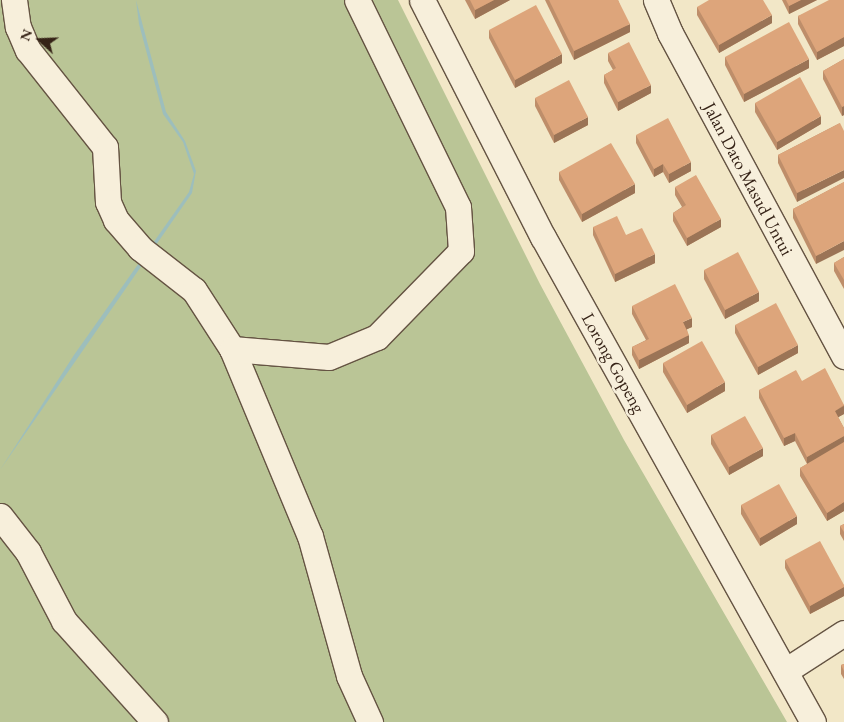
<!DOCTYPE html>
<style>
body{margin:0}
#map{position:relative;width:844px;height:722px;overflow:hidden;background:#f2e7c7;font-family:"EB Garamond",serif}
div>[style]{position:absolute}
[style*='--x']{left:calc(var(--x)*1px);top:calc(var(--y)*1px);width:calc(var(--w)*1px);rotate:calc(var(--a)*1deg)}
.green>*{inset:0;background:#bac596}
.water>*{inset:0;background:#9dbebc}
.roads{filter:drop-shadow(1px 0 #655443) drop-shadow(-1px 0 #655443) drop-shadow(0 1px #655443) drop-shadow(0 -1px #655443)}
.minor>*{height:25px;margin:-12.5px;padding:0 12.5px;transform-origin:12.5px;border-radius:12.5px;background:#f7efdb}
.wall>*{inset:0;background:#be8e6a}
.shaded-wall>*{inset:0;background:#9b7456}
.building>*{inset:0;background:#dda57b}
span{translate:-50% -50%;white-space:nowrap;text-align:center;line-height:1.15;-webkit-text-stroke:5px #f7efdb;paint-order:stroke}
.street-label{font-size:18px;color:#362317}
.north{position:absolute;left:15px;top:15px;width:50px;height:50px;-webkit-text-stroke:4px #f7efdb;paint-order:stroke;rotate:290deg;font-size:14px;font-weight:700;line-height:20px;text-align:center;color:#362317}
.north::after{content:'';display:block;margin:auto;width:18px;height:22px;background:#362317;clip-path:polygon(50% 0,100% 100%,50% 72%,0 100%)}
</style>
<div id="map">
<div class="green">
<i style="clip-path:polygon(0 0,398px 0,540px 284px,624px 440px,787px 722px,0 722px)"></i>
</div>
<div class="water">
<i style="clip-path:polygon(136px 0,166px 112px,185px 141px,196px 171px,192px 193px,0 470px,74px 355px,189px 192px,194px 174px,183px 142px,163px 114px,139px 24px)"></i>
</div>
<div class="roads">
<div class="minor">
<i style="--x:14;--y:0;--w:27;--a:82"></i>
<i style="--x:18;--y:27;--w:25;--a:67"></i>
<i style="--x:28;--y:50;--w:124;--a:51.6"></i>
<i style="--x:105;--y:147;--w:55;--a:86.9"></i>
<i style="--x:108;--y:202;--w:20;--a:66"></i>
<i style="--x:116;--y:220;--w:37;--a:49"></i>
<i style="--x:140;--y:248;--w:68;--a:37.9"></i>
<i style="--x:194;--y:290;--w:70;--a:57.2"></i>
<i style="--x:232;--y:349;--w:203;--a:67.4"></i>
<i style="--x:310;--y:536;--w:145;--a:74.4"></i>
<i style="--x:349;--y:676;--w:51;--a:65.5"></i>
<i style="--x:422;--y:0;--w:266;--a:63"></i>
<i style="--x:543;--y:237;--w:555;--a:60.9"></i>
<i style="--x:656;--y:0;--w:36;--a:67"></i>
<i style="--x:670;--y:33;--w:367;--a:61.7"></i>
<i style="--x:232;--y:349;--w:97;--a:4.7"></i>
<i style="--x:329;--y:357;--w:52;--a:-22.6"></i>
<i style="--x:377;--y:337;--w:120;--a:-45.7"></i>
<i style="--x:461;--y:251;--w:44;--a:-93.9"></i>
<i style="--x:458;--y:207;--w:230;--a:-116"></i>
<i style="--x:0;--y:516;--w:46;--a:52.1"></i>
<i style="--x:28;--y:552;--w:78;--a:62.4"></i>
<i style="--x:64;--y:621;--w:136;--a:48"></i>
<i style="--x:785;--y:671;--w:70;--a:-32.8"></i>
</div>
</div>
<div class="wall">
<i style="clip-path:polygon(465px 0,510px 0,475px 19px)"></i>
<i style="clip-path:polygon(545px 0,618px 0,630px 32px,574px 60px)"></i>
<i style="clip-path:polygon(782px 0,817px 0,789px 14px)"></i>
<i style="clip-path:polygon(844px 0,844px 46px,817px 60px,798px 24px,798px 16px)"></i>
<i style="clip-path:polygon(697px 7px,772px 23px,719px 53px,697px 15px)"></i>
<i style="clip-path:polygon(489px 30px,562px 63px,515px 88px,489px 38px)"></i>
<i style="clip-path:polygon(608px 53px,651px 93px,618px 111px,604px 83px,604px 75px,613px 70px,608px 61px)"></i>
<i style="clip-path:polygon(725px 57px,809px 68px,744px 102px,725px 65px)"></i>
<i style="clip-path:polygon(844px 59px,844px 115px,842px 116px,823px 79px,823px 71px)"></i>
<i style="clip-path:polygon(535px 98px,588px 125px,554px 143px,535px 106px)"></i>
<i style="clip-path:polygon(755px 103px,821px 124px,777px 150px,755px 112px)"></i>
<i style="clip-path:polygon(840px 123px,797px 202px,778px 163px,778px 155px)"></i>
<i style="clip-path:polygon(636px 135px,691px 171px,669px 183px,663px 172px,654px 177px,636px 143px)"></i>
<i style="clip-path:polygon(559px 172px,635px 193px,582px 222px,559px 180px)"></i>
<i style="clip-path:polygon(844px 182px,816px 264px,793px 218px,793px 209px)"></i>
<i style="clip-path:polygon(675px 187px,721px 227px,687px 246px,673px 221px,673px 213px,682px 207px,675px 195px)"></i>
<i style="clip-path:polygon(593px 227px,626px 235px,655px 263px,615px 282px,593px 235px)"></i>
<i style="clip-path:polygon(844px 257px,844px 289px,834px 271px,834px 263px)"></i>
<i style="clip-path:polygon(704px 270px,759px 301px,725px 319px,704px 279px)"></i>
<i style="clip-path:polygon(632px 306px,692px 327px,687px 329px,689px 343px,639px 369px,632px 355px,632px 347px,646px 340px,632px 314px)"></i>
<i style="clip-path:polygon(735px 325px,798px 353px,758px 375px,735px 333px)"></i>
<i style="clip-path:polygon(663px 363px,725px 391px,687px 413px,663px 372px)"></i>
<i style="clip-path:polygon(802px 381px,844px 405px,844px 414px,838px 417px,844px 428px,844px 511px,827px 521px,800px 476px,800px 468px,807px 464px,795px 441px,784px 446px,759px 398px,759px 390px)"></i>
<i style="clip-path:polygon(711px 435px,763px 456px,729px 475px,711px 444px)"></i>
<i style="clip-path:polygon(741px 505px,797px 524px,760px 546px,741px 514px)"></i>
<i style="clip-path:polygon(844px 524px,844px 541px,840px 534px,840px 526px)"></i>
<i style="clip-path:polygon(785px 560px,844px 585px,844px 596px,810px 614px,785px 568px)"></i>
<i style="clip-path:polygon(844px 664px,844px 679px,841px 674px,841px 665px)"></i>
</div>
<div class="shaded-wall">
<i style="clip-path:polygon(494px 0,510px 0,475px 19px,475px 10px)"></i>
<i style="clip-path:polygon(801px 0,817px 0,789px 14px,789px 6px)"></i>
<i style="clip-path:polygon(772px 15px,772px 23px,719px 53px,719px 45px)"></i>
<i style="clip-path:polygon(630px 24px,630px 32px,574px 60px,574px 51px)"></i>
<i style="clip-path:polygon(844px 37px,844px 46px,817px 60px,817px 52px)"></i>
<i style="clip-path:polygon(562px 54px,562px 63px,515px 88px,515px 80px)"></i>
<i style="clip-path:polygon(809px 59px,809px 68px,744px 102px,744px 94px)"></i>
<i style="clip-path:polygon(651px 85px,651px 93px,618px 111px,618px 102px)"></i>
<i style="clip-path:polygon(844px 106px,844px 115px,842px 116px,842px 107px)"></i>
<i style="clip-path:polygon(821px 116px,821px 124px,777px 150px,777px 142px)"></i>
<i style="clip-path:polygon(588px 117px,588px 125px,554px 143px,554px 135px)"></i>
<i style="clip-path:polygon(691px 162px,691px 171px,669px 183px,669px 174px)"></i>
<i style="clip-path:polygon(663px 164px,663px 172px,654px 177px,654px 169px)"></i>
<i style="clip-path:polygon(844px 170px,844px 178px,797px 202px,797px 193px)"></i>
<i style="clip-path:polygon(635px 184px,635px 193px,582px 222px,582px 214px)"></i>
<i style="clip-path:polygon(721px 219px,721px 227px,687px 246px,687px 238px)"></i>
<i style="clip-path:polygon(844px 241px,844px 250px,816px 264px,816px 256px)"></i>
<i style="clip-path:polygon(655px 254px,655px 263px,615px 282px,615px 274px)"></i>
<i style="clip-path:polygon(759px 292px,759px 301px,725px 319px,725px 310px)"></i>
<i style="clip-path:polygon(692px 318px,692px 327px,683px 331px,683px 322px)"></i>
<i style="clip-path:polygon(689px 335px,689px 343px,639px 369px,639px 360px)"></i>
<i style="clip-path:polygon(798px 345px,798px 353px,758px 375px,758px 367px)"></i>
<i style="clip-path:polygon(725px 382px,725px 391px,687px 413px,687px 405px)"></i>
<i style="clip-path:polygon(844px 406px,844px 414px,835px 419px,835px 411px)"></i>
<i style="clip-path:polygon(795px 433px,795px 441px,784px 446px,784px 438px)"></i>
<i style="clip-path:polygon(844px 436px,844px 445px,807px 465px,807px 457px)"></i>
<i style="clip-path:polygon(763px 448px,763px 456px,729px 475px,729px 467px)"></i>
<i style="clip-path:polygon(844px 502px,844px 511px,827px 521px,827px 513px)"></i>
<i style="clip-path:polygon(797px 516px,797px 524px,760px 546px,760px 538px)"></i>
<i style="clip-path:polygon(844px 587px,844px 596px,810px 614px,810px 606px)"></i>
</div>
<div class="building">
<i style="clip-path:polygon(470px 0,494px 0,475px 10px)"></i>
<i style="clip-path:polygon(549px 0,618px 0,630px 24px,574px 51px)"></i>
<i style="clip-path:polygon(709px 0,763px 0,772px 15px,719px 45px,697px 7px)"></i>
<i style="clip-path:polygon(786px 0,801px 0,789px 6px)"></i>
<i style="clip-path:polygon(829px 0,844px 0,844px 37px,817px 52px,798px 16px)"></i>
<i style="clip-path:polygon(536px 5px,562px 54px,515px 80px,489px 30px)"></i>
<i style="clip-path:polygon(789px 22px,809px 59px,744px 94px,725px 57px)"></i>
<i style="clip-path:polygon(629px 42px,651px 85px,618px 102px,604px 75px,616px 68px,608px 53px)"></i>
<i style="clip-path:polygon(844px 59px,844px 106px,842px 107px,823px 71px)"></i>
<i style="clip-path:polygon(800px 77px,821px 116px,777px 142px,755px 103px)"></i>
<i style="clip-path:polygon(569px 80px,588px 117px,554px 135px,535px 98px)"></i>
<i style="clip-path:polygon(668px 118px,691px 162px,669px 174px,663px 164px,654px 169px,636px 135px)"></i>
<i style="clip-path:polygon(840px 123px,844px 131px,844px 170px,797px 193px,778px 155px)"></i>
<i style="clip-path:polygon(611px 143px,635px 184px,582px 214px,559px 172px)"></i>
<i style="clip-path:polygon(696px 175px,721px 219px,687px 238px,673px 213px,686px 205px,675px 187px)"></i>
<i style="clip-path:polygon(844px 182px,844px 241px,816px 256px,793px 209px)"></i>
<i style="clip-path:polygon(617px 216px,626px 235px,642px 228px,655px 254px,615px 274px,593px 227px)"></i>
<i style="clip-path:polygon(738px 252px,759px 292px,725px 310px,704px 270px)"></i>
<i style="clip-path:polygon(844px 257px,844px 280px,834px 263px)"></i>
<i style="clip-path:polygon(675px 284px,692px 318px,683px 322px,689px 335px,639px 360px,632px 347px,649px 339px,632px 306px)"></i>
<i style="clip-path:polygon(776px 303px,798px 345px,758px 367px,735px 325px)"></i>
<i style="clip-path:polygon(702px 341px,725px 382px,687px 405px,663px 363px)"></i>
<i style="clip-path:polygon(825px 368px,844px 405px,835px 411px,844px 428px,844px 436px,807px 457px,795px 433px,784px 438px,759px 390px,796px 370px,802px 381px)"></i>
<i style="clip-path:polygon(745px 416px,763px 448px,729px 467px,711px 435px)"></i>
<i style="clip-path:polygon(844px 442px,844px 502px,827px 513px,800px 468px)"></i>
<i style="clip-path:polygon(779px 484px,797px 516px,760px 538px,741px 505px)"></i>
<i style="clip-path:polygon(844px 524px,844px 532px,840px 526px)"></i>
<i style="clip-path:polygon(820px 541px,844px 585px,844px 587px,810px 606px,785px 560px)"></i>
<i style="clip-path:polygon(844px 664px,844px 671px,841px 665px)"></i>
</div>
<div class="street-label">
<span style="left:748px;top:179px;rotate:62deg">Jalan Dato Masud Untui</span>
<span style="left:613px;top:363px;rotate:61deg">Lorong Gopeng</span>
</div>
<div class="north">N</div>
</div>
